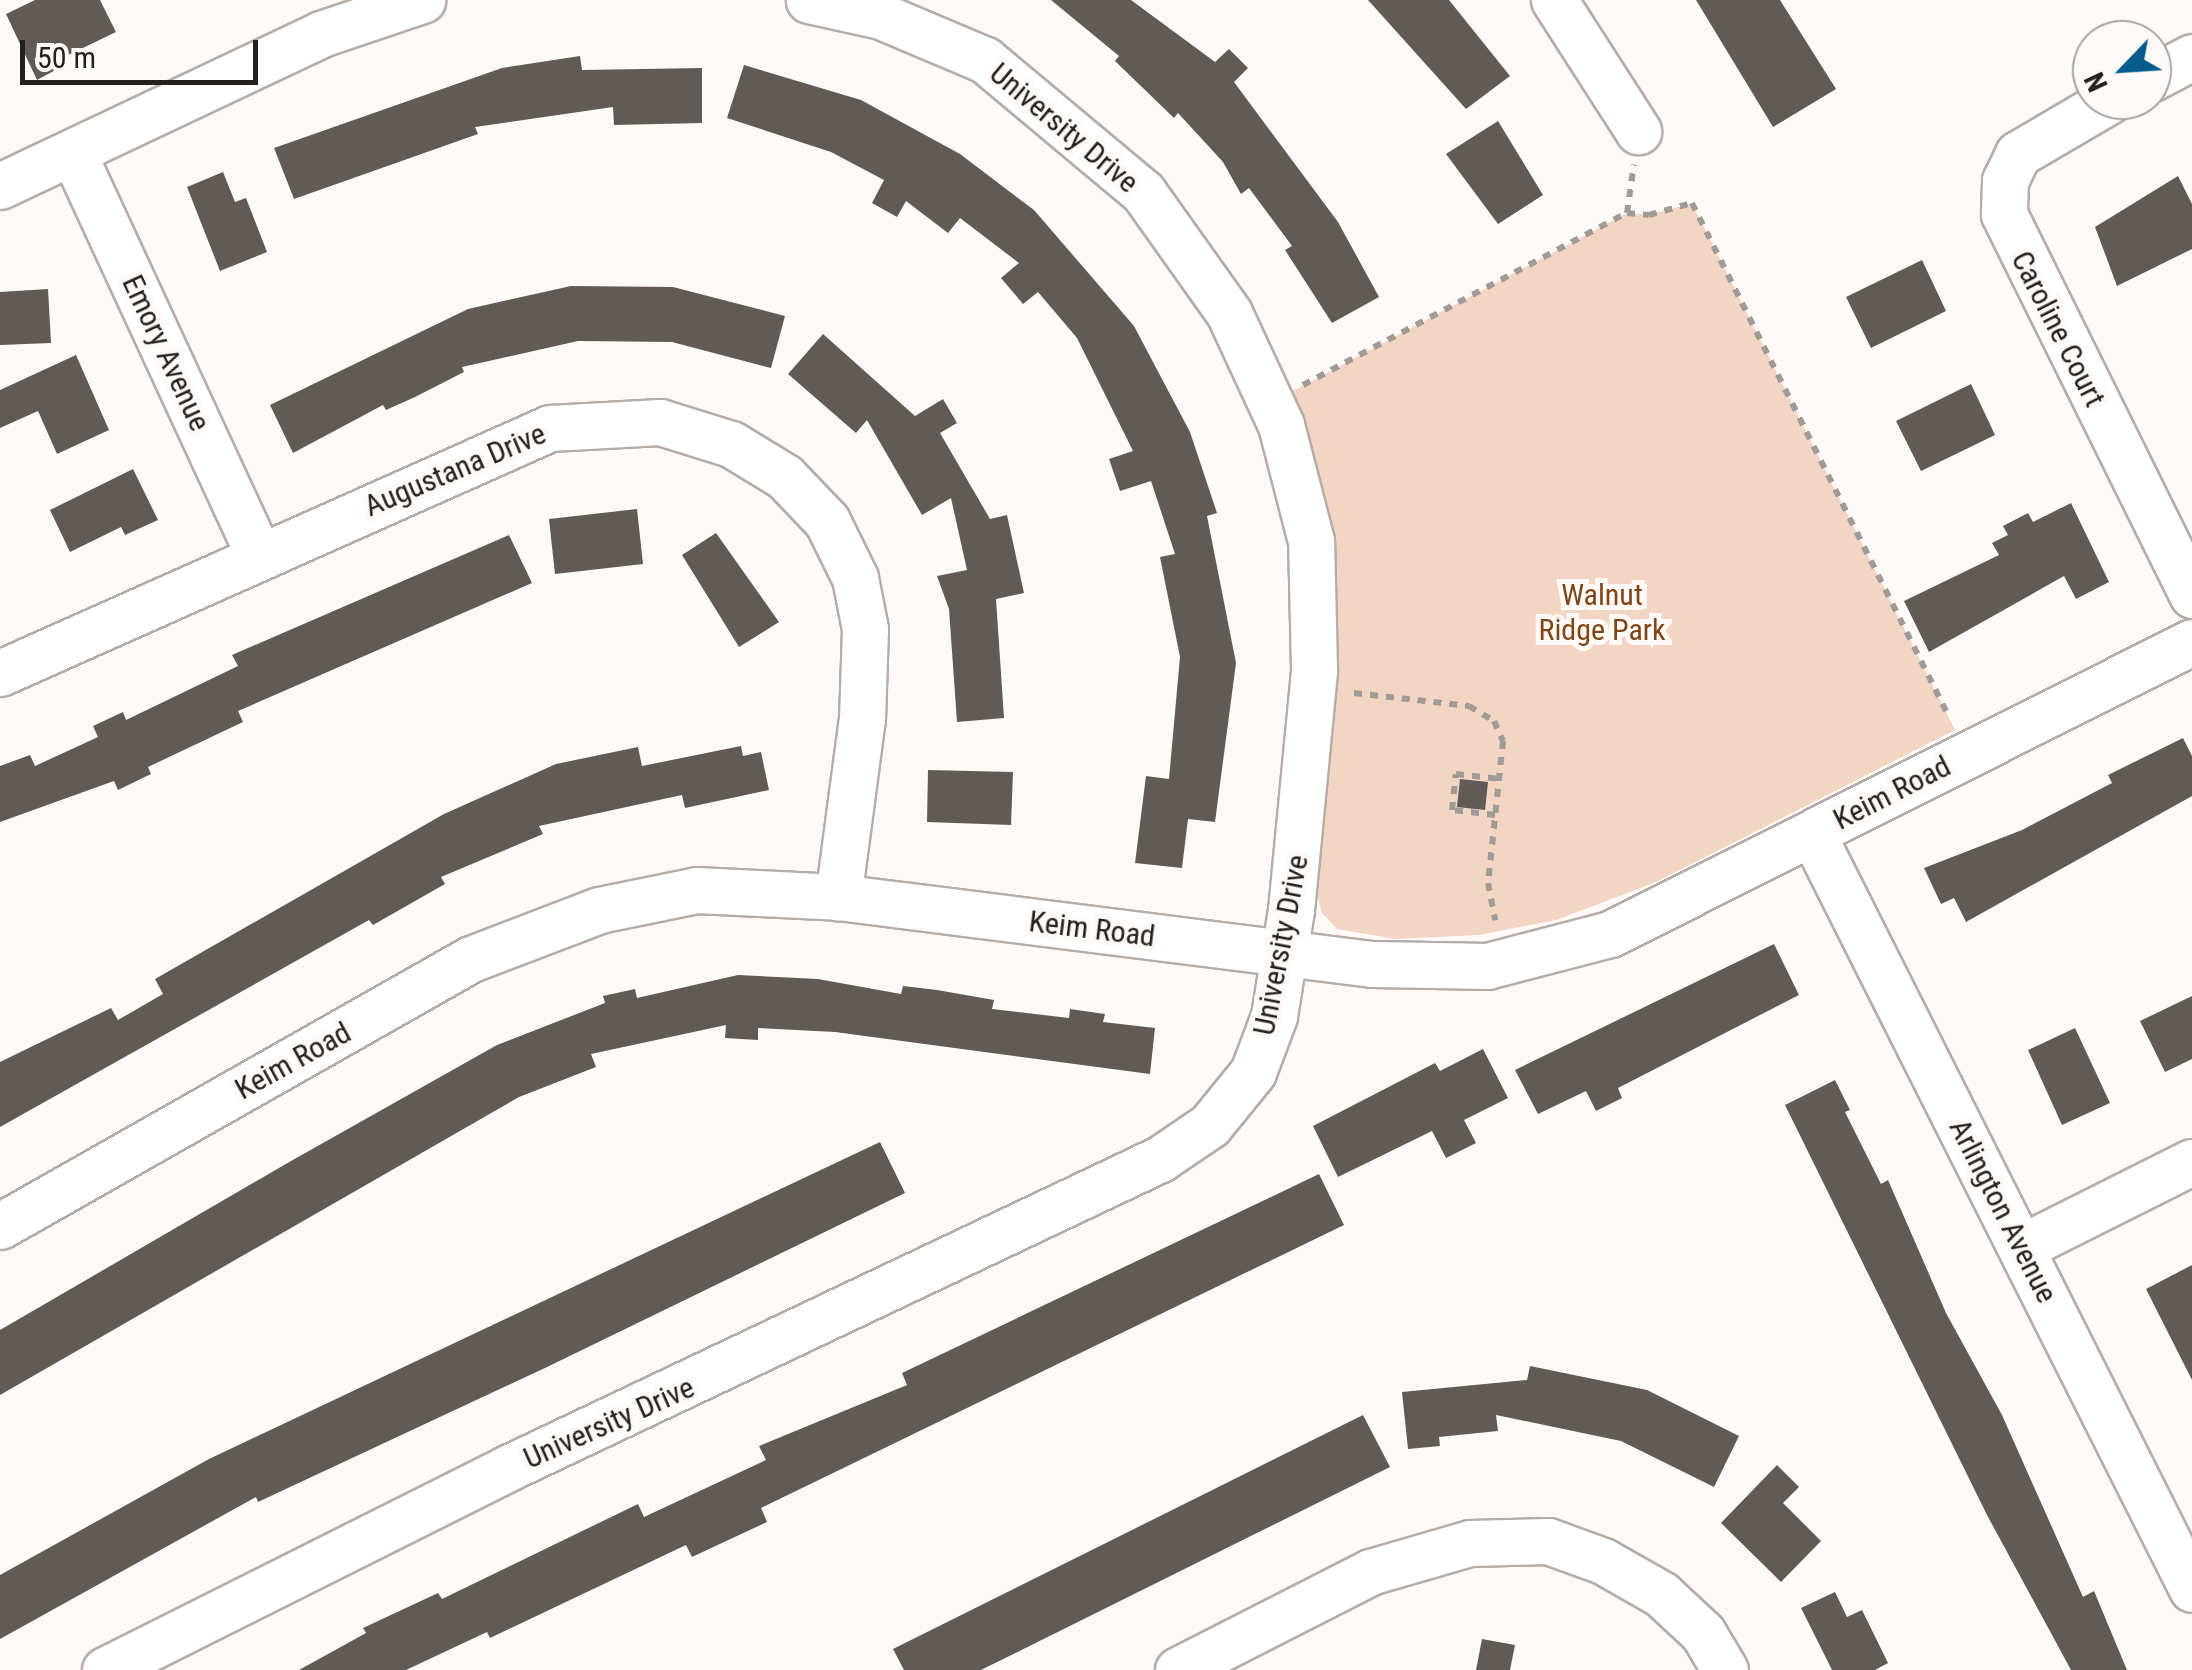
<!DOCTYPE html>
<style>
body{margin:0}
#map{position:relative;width:2192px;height:1670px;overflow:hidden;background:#fffaf7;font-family:"Roboto Condensed",sans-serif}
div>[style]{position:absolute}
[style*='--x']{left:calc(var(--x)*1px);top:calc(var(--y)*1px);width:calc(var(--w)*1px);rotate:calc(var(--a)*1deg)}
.green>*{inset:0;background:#f2d5c3}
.building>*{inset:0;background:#615a55}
.path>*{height:6px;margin-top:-3px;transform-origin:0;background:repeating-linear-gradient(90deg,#9f9b98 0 8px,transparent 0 16px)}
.roads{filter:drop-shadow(2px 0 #b5ada8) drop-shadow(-2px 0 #b5ada8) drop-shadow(0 2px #b5ada8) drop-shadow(0 -2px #b5ada8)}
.minor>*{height:45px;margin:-22.5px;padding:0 22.5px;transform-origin:22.5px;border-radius:22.5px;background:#fff}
span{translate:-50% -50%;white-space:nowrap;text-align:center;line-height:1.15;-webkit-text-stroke:10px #fffaf7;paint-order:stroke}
.street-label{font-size:30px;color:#23201e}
.park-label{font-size:30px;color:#7f4519}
.north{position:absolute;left:2072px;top:20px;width:100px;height:100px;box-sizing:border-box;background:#fffaf7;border:2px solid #a7a3a0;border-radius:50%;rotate:245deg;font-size:28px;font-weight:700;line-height:40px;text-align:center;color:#23201e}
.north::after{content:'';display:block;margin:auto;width:35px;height:45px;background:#045b8c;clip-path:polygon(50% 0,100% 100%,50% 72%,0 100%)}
.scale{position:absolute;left:20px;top:40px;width:238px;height:45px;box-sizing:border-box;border:5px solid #23201e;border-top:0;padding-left:12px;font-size:30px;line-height:35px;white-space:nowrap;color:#23201e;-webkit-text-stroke:8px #fffaf7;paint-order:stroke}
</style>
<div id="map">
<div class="green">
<i style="clip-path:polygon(1692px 203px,1955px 730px,1656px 882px,1556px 920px,1479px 935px,1395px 939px,1337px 929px,1322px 913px,1315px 887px,1339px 645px,1325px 513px,1291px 392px,1627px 213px,1649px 215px)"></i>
</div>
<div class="building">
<i style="clip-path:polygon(35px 0,100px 0,116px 32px,60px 59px,63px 66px,37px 80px,6px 14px)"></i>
<i style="clip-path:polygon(1051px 0,1131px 0,1215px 62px,1229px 49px,1248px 68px,1234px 82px,1338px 222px,1379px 297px,1332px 323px,1285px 250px,1292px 246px,1249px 188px,1241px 194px,1223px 162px,1178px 113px,1174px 118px,1115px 61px,1119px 56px)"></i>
<i style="clip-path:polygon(1368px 0,1449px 0,1510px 76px,1466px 109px)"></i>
<i style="clip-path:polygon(1696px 0,1780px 0,1836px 89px,1773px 127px)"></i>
<i style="clip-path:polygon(580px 56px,582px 70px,702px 68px,702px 123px,614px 125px,613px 107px,475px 127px,478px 134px,294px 199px,274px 148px,502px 68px)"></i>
<i style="clip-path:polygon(744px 65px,861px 100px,960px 154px,1034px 210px,1134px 326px,1190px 432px,1217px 513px,1207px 516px,1236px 663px,1215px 822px,1188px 819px,1182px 868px,1135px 863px,1146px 776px,1169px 779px,1180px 657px,1160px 557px,1175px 554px,1151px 481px,1120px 491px,1109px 459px,1133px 451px,1077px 338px,1038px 292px,1023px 304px,1001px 278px,1019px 263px,960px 218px,948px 233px,906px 201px,897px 217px,872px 203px,884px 180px,831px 152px,727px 118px)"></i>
<i style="clip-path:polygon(1498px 121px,1543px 195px,1498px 224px,1446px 154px)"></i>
<i style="clip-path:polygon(223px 172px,235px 202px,246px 198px,267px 252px,220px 271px,187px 187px)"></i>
<i style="clip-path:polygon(2178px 176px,2192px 204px,2192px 249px,2117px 286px,2095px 227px)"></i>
<i style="clip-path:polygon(1922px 260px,1946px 311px,1871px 348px,1846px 297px)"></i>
<i style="clip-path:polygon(571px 286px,673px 287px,785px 316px,771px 368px,672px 342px,578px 341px,462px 367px,464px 372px,415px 397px,386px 410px,383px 405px,293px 453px,270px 405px,468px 309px)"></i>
<i style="clip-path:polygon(48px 289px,51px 343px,0 345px,0 292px)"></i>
<i style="clip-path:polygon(823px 334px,915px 416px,943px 399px,957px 423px,940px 433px,990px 519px,1007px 515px,1024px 593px,996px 599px,1004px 718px,957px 722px,949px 609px,937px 576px,967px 570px,951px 498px,922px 515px,867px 420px,856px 433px,788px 374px)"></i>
<i style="clip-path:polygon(76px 355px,109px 430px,57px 454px,38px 411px,0 428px,0 390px)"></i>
<i style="clip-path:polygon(1971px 384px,1995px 435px,1921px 471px,1896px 421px)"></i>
<i style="clip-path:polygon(133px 469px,158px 520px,125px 535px,121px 527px,70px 552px,50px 510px)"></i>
<i style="clip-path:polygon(2071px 503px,2109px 582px,2076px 599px,2064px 576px,1929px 652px,1904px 601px,1999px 555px,1992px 543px,2008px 535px,2003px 526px,2028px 513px,2033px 522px)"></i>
<i style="clip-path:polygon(637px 509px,643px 564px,555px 574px,549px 519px)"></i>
<i style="clip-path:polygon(716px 533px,779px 622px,739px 647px,682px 555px)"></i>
<i style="clip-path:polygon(509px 535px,532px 583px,238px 711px,243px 722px,148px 767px,151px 774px,118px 790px,114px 781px,0 822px,0 766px,30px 755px,35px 766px,98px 737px,93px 726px,123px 712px,126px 720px,238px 666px,232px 655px)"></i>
<i style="clip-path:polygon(2183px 738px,2192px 756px,2192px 796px,1966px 922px,1954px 898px,1941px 904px,1924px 868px,2022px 830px,2112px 783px,2108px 775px)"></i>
<i style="clip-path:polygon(741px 746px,743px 756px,761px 752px,769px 790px,685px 808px,682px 795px,539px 826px,543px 834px,441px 877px,445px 884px,373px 925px,369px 920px,0 1127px,0 1062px,111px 1008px,118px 1020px,163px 994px,155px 979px,444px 814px,556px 764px,638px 747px,642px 766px)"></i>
<i style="clip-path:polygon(928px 770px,1013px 772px,1011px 825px,927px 822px)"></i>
<i style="clip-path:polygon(1460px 779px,1488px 782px,1485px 810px,1457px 807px)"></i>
<i style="clip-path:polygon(1774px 944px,1799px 995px,1618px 1088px,1622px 1098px,1596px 1111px,1586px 1091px,1538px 1114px,1515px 1070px)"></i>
<i style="clip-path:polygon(738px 975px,818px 979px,901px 994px,903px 986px,937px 990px,994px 1000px,992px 1009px,1069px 1018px,1070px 1009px,1105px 1014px,1103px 1022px,1155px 1028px,1150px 1074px,835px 1032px,758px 1028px,758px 1040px,725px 1038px,726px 1025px,591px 1054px,596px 1067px,519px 1097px,0 1395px,0 1330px,291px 1161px,497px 1045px,605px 1003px,603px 996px,635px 989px,637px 998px)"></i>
<i style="clip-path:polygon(2192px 996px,2192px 1059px,2165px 1072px,2140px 1021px)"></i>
<i style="clip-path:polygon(2075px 1028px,2110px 1103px,2062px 1125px,2028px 1050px)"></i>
<i style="clip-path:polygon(1483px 1049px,1508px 1098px,1464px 1120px,1476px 1143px,1446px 1158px,1432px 1131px,1338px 1177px,1313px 1126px,1435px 1063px,1440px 1071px)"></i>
<i style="clip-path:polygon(1835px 1080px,1850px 1110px,1845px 1112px,1881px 1184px,1888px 1180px,1946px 1313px,2002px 1415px,2083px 1597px,2094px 1591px,2127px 1670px,2071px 1670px,1987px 1515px,1785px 1105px)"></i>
<i style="clip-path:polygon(880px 1142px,905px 1193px,545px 1368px,258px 1502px,256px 1497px,0 1639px,0 1575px,209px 1459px)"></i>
<i style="clip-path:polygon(1319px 1174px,1344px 1225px,761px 1508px,767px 1522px,692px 1557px,686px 1545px,490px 1638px,487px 1632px,406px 1670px,299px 1670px,366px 1633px,363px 1628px,438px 1593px,442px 1599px,638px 1504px,644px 1517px,766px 1460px,759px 1446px,907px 1385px,902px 1373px)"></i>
<i style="clip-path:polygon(2192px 1265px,2192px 1380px,2146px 1289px)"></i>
<i style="clip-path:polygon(1530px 1366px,1647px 1390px,1739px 1436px,1714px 1487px,1621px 1441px,1496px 1415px,1498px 1431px,1439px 1437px,1440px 1446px,1408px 1449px,1402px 1392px,1527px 1380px)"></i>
<i style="clip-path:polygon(1363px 1415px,1390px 1467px,981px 1670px,904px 1670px,893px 1649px)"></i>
<i style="clip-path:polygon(1777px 1465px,1799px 1487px,1783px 1503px,1821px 1541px,1781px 1582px,1721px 1523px)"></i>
<i style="clip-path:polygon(1835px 1592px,1847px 1617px,1862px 1610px,1888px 1663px,1875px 1670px,1832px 1670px,1801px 1608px)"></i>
<i style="clip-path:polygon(1482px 1639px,1515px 1645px,1510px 1670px,1476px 1670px)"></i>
</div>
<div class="path">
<i style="--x:1627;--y:213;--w:49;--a:-81.9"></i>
<i style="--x:1303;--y:385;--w:367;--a:-28"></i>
<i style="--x:1627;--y:213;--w:22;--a:5"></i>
<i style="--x:1649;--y:215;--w:45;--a:-15.6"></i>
<i style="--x:1692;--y:203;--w:575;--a:63.43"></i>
<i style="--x:1354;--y:693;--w:116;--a:6.4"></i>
<i style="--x:1469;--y:706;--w:29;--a:31"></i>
<i style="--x:1494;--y:721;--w:22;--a:66"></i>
<i style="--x:1503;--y:741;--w:143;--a:96"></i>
<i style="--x:1488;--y:883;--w:38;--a:79"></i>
<i style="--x:1495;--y:815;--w:43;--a:-173.4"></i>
<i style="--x:1452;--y:810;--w:36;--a:-84"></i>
<i style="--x:1456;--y:774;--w:44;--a:6.5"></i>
</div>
<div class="roads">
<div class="minor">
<i style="--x:1554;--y:0;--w:156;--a:57.3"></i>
<i style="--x:2152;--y:78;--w:45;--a:-27.7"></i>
<i style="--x:2110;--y:100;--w:107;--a:149.6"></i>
<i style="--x:2018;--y:154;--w:30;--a:116"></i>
<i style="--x:2005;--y:181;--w:33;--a:92"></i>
<i style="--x:2004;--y:214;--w:425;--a:63.7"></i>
<i style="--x:73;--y:153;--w:441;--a:65.2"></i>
<i style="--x:0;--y:186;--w:355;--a:-25.3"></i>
<i style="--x:321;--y:34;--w:107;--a:-18.6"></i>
<i style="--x:0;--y:673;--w:602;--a:-24.01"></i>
<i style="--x:550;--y:428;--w:110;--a:-3.1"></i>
<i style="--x:660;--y:422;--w:74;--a:17.2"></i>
<i style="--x:731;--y:444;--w:63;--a:31.4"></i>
<i style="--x:785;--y:477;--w:61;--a:46.3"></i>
<i style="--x:827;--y:521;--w:64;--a:63.8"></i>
<i style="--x:855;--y:578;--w:52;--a:78.9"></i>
<i style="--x:865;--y:629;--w:89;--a:91.9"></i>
<i style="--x:862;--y:718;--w:181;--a:97.6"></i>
<i style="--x:1812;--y:833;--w:846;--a:63.31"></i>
<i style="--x:0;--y:1226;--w:541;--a:-29.55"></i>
<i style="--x:471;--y:959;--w:137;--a:-20.9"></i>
<i style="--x:599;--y:910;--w:100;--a:-11.5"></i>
<i style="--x:697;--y:890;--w:141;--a:2.8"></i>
<i style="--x:838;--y:897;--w:538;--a:7.15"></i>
<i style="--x:1372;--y:964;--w:115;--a:1"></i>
<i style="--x:1487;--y:966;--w:127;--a:-14.6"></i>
<i style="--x:1610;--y:934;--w:651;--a:-26.64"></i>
<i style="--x:2022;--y:1247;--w:190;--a:-26.6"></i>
<i style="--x:105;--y:1670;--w:451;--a:-26.6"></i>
<i style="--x:508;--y:1468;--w:722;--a:-25.36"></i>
<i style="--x:1160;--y:1159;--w:60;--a:-34.2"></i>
<i style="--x:1210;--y:1125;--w:68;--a:-50.9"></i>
<i style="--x:1253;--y:1072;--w:60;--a:-69.4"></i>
<i style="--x:1274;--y:1016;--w:107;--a:-80.9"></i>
<i style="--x:1291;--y:910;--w:242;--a:-84.5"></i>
<i style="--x:1314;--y:669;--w:128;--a:-91.3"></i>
<i style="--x:1311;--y:541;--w:120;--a:-104.5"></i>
<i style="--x:1281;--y:425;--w:123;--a:-114.9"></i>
<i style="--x:1229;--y:313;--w:148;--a:-125.4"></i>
<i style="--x:1143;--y:192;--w:206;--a:-140.1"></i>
<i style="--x:985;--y:60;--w:113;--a:-157.1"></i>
<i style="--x:881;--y:16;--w:74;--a:-167.5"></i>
<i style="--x:1178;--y:1670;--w:216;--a:-27"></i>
<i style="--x:1370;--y:1572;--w:104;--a:-16.2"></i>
<i style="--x:1470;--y:1543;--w:78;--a:-1.5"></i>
<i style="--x:1548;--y:1541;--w:59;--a:20"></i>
<i style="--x:1603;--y:1561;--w:67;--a:29.6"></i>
<i style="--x:1661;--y:1594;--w:57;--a:42.9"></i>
<i style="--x:1703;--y:1633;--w:43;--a:59.3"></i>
</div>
</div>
<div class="street-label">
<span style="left:1064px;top:128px;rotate:40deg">University Drive</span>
<span style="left:2058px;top:329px;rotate:63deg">Caroline Court</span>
<span style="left:166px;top:353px;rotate:65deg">Emory Avenue</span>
<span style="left:455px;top:470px;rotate:-23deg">Augustana Drive</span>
<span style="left:1892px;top:793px;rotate:-27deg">Keim Road</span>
<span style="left:1092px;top:929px;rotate:7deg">Keim Road</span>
<span style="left:1281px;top:945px;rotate:-79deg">University Drive</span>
<span style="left:293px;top:1061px;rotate:-29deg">Keim Road</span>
<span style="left:2003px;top:1211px;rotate:63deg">Arlington Avenue</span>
<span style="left:609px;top:1423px;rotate:-24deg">University Drive</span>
</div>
<div class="park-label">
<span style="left:1602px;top:612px">Walnut<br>Ridge Park</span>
</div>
<div class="north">N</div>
<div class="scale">50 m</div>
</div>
